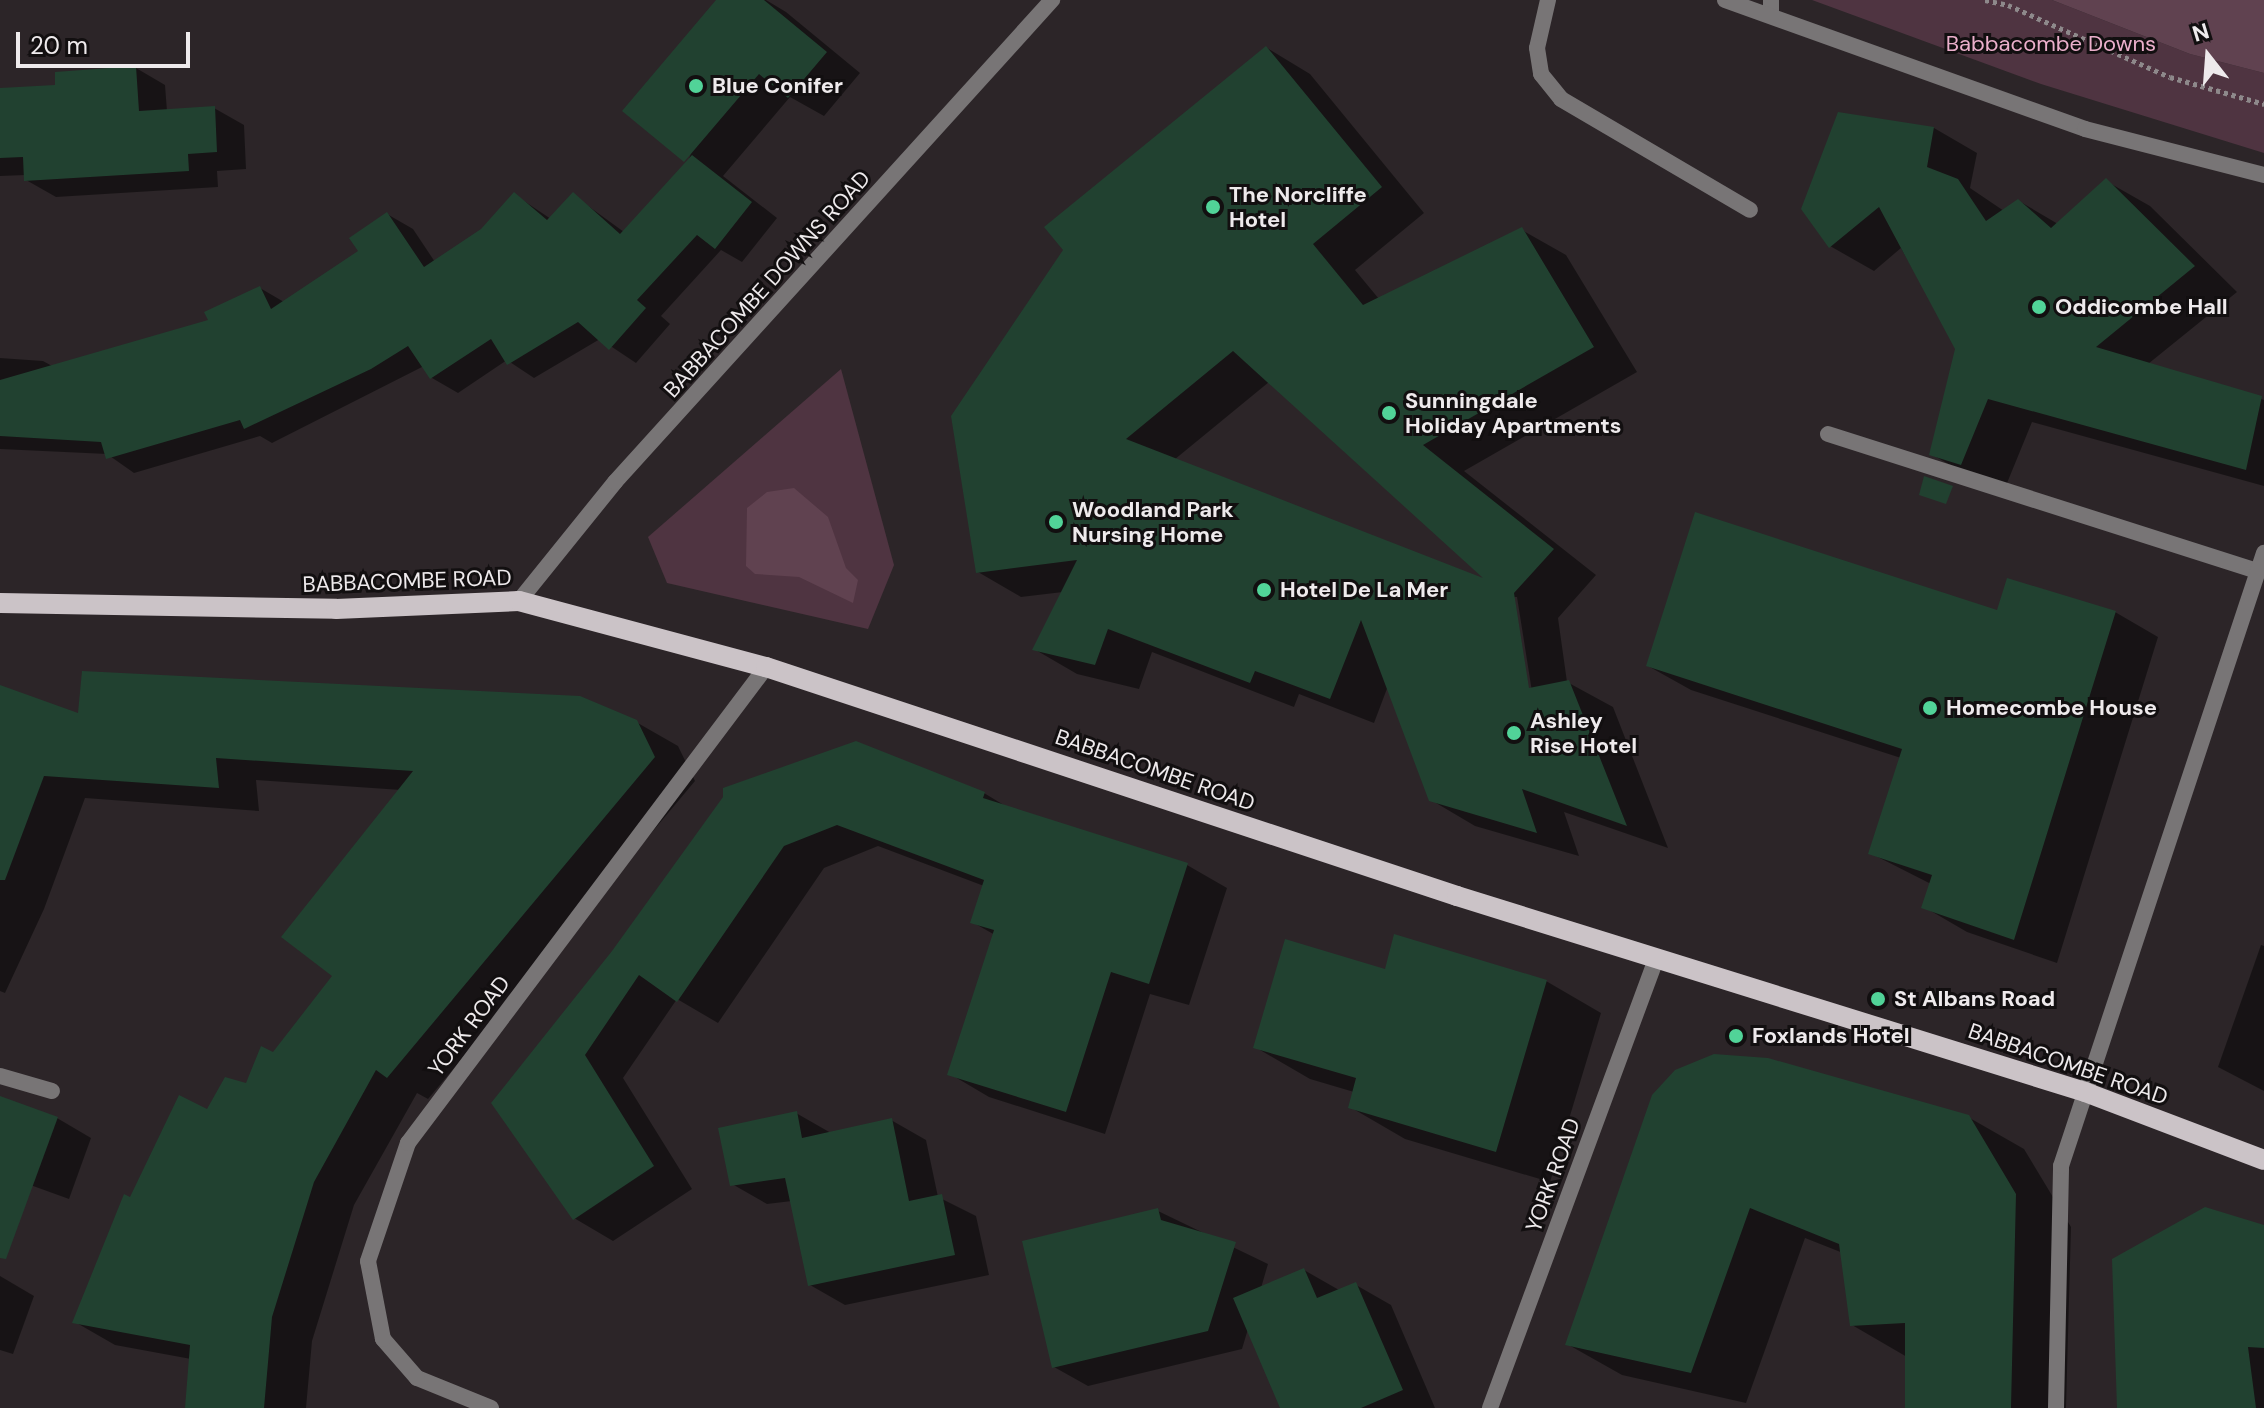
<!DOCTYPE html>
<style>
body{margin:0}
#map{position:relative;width:2264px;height:1408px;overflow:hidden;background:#2c2528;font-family:"DM Sans",sans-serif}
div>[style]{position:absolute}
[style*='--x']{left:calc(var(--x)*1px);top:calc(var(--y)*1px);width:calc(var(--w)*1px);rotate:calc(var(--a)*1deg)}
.green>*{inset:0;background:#4f3441}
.forest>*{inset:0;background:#604250}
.shadow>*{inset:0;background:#0007}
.building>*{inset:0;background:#214130}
.path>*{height:5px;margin-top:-2.5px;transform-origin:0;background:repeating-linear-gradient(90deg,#8e898b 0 4px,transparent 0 8px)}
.lane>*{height:16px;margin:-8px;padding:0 8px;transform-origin:8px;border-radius:8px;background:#787576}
.street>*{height:16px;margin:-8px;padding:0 8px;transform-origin:8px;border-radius:8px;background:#787576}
.primary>*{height:20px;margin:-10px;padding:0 10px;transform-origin:10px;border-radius:10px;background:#cbc3c7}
.dots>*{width:22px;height:22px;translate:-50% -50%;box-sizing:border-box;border:4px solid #120f10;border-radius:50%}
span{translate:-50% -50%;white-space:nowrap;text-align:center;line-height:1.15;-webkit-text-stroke:6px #120f10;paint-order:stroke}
.park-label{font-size:22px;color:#ebafcb}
.poi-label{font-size:22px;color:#eeeaec;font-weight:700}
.left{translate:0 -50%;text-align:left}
.street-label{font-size:22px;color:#eeeaec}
.north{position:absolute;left:2168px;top:16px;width:80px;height:80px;-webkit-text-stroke:6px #120f10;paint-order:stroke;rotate:343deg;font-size:22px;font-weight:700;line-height:32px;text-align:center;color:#eeeaec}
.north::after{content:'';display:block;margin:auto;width:28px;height:36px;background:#eeeaec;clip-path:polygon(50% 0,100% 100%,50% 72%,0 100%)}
.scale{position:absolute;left:16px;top:32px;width:174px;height:36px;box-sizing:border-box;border:4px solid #eeeaec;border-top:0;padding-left:10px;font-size:24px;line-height:28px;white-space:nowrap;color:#eeeaec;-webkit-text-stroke:6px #120f10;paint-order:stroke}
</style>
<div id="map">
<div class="green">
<i style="clip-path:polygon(1812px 0,2052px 0,2190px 54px,2264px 73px,2264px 153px,2041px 84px)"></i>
<i style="clip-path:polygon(841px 369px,894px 565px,868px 629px,667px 583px,648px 537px)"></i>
</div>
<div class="forest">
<i style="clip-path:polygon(2052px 0,2264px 0,2264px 73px,2190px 54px)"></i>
<i style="clip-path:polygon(794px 488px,828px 517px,846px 568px,858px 580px,853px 603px,799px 577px,755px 574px,746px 566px,747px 508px,767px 492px)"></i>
</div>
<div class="shadow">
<i style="clip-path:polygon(745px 0,766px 0,786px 12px,860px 73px,824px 116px,790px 97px,723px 176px,777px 218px,742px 262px,721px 250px,661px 316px,670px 324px,636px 363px,600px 339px,534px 378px,507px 360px,458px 393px,432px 378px,424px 366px,272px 443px,260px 436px,134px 473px,107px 454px,0 449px,0 358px,43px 361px,54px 367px,211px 321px,260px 288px,284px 302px,360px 252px,387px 214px,413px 229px,435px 262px,482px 230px,515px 195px,551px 219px,573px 195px,624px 232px,688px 162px)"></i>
<i style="clip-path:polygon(evenodd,1267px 48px,1310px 74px,1424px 213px,1355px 270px,1379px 299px,1522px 230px,1566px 255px,1637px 372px,1464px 471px,1596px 575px,1558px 618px,1567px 682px,1613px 707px,1668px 848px,1564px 812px,1579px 856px,1475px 826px,1431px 800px,1388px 686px,1374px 723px,1299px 694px,1294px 707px,1152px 652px,1139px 689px,1077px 674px,1034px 649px,1063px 592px,1021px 597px,978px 572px,1267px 48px,1269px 382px,1491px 583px,1174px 460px,1269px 382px,1267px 48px,1513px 597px,1517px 597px,1533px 698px,1529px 698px,1513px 597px)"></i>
<i style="clip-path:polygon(136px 68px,165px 85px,167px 111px,214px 108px,244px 125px,246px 169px,217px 171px,218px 187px,56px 197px,26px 180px,26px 175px,0 176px,0 90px,57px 87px)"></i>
<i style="clip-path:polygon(1840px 114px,1934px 128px,1977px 153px,1970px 188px,2004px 211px,2019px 201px,2058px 224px,2106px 181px,2150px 206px,2237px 292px,2148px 364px,2264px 400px,2264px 486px,2032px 422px,2005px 488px,1975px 479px,1931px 454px,1957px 348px,1901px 248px,1874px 271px,1830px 246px)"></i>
<i style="clip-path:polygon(2115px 612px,2158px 637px,2057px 963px,1967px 932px,1924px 907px,1931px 884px,1870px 853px,1901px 758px,1691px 690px,1648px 666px)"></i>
<i style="clip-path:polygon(0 687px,80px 715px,636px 722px,678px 746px,695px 781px,428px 1099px,417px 1093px,354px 1205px,312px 1341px,306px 1408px,192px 1408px,191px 1359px,115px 1345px,75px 1322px,132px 1199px,208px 1112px,248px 1086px,335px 976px,401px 790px,256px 780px,259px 811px,85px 798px,44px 909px,5px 993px,0 991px)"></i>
<i style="clip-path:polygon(984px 793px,1012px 810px,1187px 865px,1227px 888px,1189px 1005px,1150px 994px,1105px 1134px,989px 1097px,950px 1074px,995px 935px,972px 922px,984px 886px,878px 846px,824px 868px,718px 1023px,677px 999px,623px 1078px,692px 1189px,613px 1241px,574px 1218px,494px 1103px,614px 953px,725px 797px)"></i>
<i style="clip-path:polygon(2261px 945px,2264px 946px,2264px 1091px,2218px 1067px)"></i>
<i style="clip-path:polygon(1386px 971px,1546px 981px,1601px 1013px,1550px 1182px,1405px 1139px,1350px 1107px,1354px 1092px,1310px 1079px,1255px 1047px)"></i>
<i style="clip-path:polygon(1653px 1096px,1968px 1117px,2024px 1149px,2071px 1227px,2066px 1408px,1907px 1408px,1907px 1357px,1852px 1325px,1843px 1253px,1805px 1238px,1746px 1403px,1622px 1375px,1567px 1344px)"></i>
<i style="clip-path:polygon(0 1098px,57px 1118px,91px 1138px,69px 1199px,0 1174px)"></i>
<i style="clip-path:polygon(796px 1113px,831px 1133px,891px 1120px,926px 1140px,938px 1197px,976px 1216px,989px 1275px,845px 1305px,810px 1285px,792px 1201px,767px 1204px,732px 1184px)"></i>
<i style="clip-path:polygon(1158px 1211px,1268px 1264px,1261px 1288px,1304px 1270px,1339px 1290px,1356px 1285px,1391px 1305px,1435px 1408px,1286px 1408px,1248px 1329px,1242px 1349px,1088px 1386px,1054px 1367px)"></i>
<i style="clip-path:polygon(2264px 1227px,2264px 1408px,2119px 1408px)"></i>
<i style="clip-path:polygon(0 1276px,34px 1296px,13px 1354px,0 1350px)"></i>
</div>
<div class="building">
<i style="clip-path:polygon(716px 0,764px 0,827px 52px,788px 98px,759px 74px,684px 162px,622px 111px)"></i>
<i style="clip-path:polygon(evenodd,1266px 46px,1382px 187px,1313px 244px,1363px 305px,1522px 227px,1594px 347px,1423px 445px,1554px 549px,1514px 593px,1529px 688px,1569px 680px,1627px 826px,1522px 789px,1537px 833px,1429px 801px,1361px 620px,1330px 699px,1255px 671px,1250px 683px,1108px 629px,1095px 665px,1032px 650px,1077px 560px,976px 573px,951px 416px,1063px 250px,1044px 227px,1266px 46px,1233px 351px,1483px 578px,1126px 439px,1233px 351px)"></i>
<i style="clip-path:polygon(136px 66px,139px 111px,215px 106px,217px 152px,188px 154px,189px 171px,24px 181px,23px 157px,0 158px,0 88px,55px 85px,55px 72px)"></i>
<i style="clip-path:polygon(1838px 112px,1934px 127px,1927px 167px,1958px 179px,1986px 221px,2018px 199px,2051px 228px,2106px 178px,2195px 266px,2096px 347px,2262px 396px,2246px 470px,1988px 399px,1961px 465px,1929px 455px,1955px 349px,1879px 207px,1829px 248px,1801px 209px)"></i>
<i style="clip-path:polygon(692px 155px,752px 202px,715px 249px,697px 235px,637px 300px,646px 308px,609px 350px,578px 322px,507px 365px,491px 339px,430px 379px,408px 346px,371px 369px,244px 429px,240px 420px,106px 459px,101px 442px,0 436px,0 380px,208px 320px,204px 312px,260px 286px,271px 309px,358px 251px,349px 238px,387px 212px,424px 267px,481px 229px,514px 192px,547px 220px,573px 192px,620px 234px)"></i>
<i style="clip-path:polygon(1924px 476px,1953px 486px,1946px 504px,1919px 495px)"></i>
<i style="clip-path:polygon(1695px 512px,1997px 610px,2007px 578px,2116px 611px,2014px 940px,1921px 908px,1932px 875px,1868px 854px,1902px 749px,1646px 666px)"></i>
<i style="clip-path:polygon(82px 671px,580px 696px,637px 720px,655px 757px,387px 1078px,376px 1070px,314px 1182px,272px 1317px,264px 1408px,185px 1408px,190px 1345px,72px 1323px,124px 1194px,130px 1197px,179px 1095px,207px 1109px,225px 1077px,246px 1083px,261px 1046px,273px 1052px,332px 976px,281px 937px,413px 771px,216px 758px,219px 788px,44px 776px,5px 880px,0 880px,0 685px,78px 713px)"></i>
<i style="clip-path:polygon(856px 741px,985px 792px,983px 798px,1188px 863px,1149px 984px,1111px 972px,1066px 1112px,947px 1075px,994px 930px,970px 923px,984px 880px,837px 825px,784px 846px,677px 1002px,639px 975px,585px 1055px,654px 1166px,573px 1220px,491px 1103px,612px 951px,723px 797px,723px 788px)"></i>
<i style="clip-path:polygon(1394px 934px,1547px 980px,1496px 1152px,1348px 1108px,1356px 1078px,1253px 1048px,1285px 939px,1385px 969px)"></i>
<i style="clip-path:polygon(1714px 1054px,1768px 1058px,1969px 1115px,2016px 1194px,2011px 1408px,1905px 1408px,1905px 1323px,1850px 1326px,1839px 1244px,1750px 1208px,1691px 1373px,1565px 1345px,1652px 1095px,1675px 1070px)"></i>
<i style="clip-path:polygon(0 1096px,58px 1117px,6px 1259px,0 1258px)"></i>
<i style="clip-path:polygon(797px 1111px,802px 1138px,892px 1118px,909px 1201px,942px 1194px,955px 1255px,808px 1286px,785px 1178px,730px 1186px,718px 1128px)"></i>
<i style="clip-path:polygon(2205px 1207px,2264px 1225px,2264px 1348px,2248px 1347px,2256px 1408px,2117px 1408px,2112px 1259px)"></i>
<i style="clip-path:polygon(1158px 1208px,1161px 1220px,1236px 1242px,1208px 1331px,1052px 1368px,1022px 1241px)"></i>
<i style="clip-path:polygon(1304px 1268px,1317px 1298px,1356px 1282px,1403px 1390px,1361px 1408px,1280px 1408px,1233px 1298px)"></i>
</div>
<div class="path">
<i style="--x:1985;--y:0;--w:24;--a:12"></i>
<i style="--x:2008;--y:5;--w:177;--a:24"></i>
<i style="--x:2170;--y:77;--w:98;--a:16"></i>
</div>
<div class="lane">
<i style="--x:1548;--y:0;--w:49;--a:102.9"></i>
<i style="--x:1537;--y:48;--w:26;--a:81"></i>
<i style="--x:1541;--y:74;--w:32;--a:51"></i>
<i style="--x:1561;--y:99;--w:219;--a:30.4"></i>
<i style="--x:1771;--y:14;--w:14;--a:-90"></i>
<i style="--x:1828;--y:434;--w:450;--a:17.7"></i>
</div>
<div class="street">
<i style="--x:1725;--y:0;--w:382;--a:19.7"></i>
<i style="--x:2085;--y:129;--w:185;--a:14.4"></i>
<i style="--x:519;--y:601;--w:153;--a:-51.1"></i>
<i style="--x:615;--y:482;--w:651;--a:-47.8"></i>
<i style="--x:0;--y:1076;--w:54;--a:16.1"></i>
<i style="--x:491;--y:1408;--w:80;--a:-157.9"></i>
<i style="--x:417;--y:1378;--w:52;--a:-131.1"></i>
<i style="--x:383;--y:1339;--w:79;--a:-100.9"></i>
<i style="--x:368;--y:1261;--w:125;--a:-71.3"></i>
<i style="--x:408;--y:1143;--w:596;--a:-53.05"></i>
<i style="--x:1490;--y:1408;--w:481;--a:-69.7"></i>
<i style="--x:2056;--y:1408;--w:242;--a:-88.8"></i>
<i style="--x:2061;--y:1166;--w:646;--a:-71.68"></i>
</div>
<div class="primary">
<i style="--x:0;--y:603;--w:336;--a:1"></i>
<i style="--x:336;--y:609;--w:183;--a:-2.5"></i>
<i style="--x:519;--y:601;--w:256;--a:15"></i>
<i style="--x:766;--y:667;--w:728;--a:18.34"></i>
<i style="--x:1457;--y:896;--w:658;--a:17.33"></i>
<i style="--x:2085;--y:1092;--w:191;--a:20.8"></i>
</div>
<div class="dots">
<i style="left:696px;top:86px;background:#51d398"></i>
<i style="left:1213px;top:207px;background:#51d398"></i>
<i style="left:2039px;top:307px;background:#51d398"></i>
<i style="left:1389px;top:413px;background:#51d398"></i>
<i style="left:1056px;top:522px;background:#51d398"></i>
<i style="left:1264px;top:590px;background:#51d398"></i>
<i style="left:1930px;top:708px;background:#51d398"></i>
<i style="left:1514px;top:733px;background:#51d398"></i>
<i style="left:1878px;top:999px;background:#51d398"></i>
<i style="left:1736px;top:1036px;background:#51d398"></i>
</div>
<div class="park-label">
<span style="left:2051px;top:44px">Babbacombe Downs</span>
</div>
<div class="poi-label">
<span class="left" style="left:712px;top:86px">Blue Conifer</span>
<span class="left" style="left:1229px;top:207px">The Norcliffe<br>Hotel</span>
<span class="left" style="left:2055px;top:307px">Oddicombe Hall</span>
<span class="left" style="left:1405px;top:413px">Sunningdale<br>Holiday Apartments</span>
<span class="left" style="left:1072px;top:522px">Woodland Park<br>Nursing Home</span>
<span class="left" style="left:1280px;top:590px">Hotel De La Mer</span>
<span class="left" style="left:1946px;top:708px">Homecombe House</span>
<span class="left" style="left:1530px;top:733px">Ashley<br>Rise Hotel</span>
<span class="left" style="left:1894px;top:999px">St Albans Road</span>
<span class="left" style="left:1752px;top:1036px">Foxlands Hotel</span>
</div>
<div class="street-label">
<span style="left:767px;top:284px;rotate:-48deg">BABBACOMBE DOWNS ROAD</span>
<span style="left:407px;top:581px;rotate:-2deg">BABBACOMBE ROAD</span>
<span style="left:1155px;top:770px;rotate:19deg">BABBACOMBE ROAD</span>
<span style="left:469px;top:1026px;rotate:-53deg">YORK ROAD</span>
<span style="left:2068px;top:1064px;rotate:19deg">BABBACOMBE ROAD</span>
<span style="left:1553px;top:1175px;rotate:-70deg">YORK ROAD</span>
</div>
<div class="north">N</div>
<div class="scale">20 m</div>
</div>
